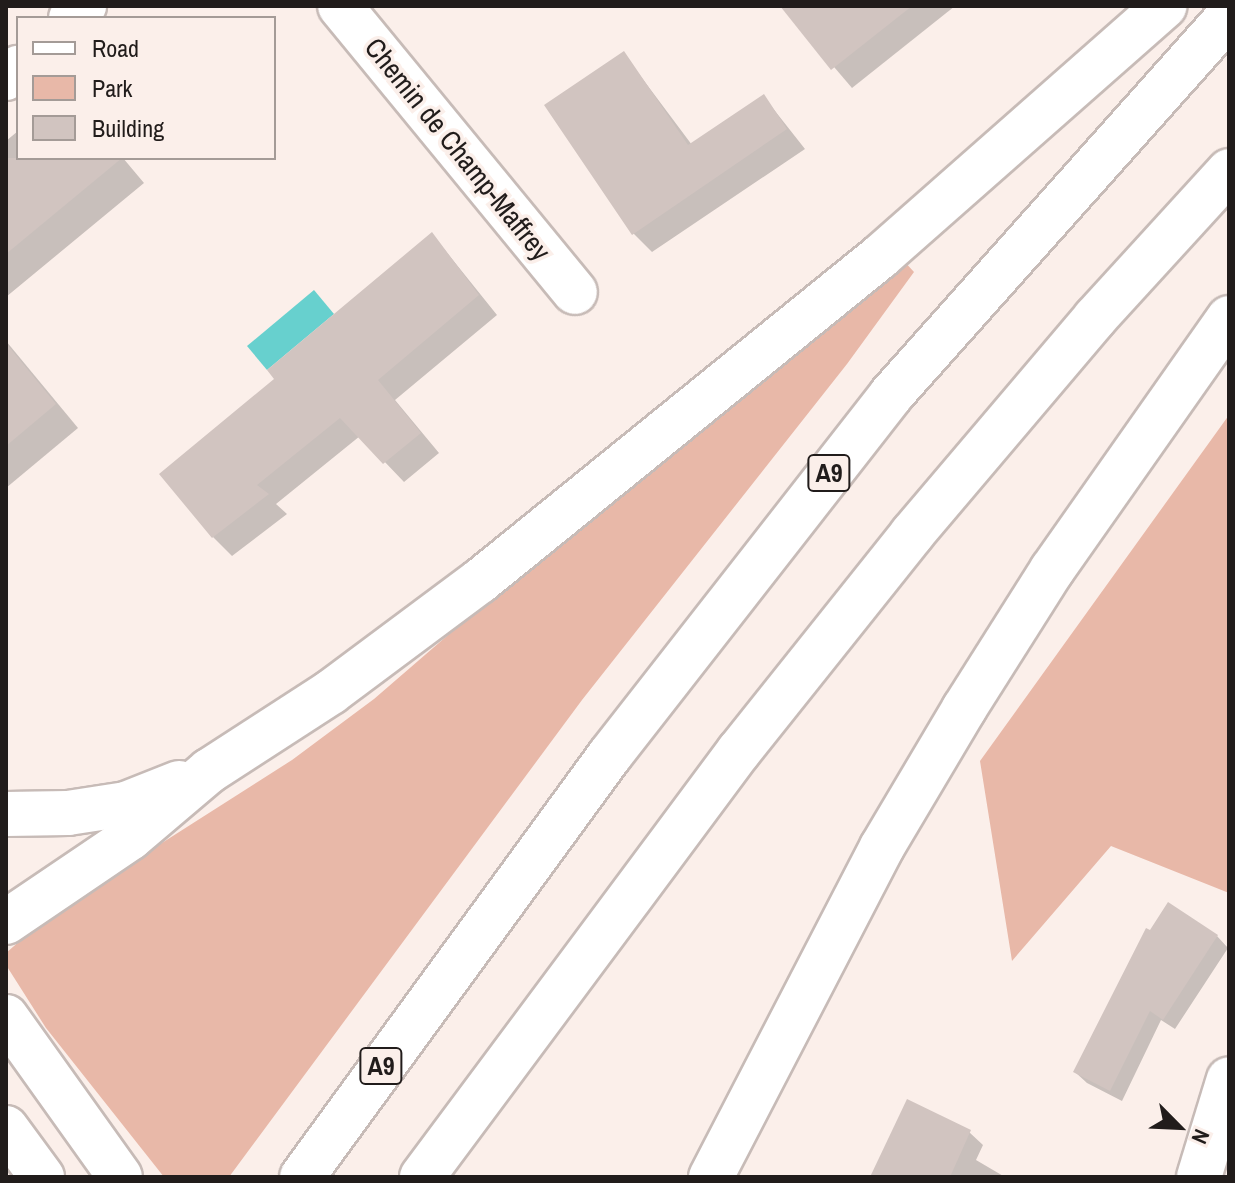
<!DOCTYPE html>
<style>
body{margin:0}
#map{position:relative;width:1235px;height:1183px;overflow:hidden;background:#fbefea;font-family:"Archivo Narrow",sans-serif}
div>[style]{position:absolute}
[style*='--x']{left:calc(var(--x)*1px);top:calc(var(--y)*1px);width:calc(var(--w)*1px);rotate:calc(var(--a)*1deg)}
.green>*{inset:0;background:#e8b8a8}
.water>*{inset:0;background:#67d0ce}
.shadow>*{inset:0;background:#0003}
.building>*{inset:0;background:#d1c4c0}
.roads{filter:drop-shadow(2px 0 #c7bbb7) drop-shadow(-2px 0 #c7bbb7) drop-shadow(0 2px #c7bbb7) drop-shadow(0 -2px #c7bbb7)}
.minor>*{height:44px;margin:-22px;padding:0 22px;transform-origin:22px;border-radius:22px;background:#fff}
.tertiary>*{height:44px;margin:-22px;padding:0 22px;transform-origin:22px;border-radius:22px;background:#fff}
.secondary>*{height:44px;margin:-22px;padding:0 22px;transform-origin:22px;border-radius:22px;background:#fff}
.motorway>*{height:44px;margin:-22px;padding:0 22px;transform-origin:22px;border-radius:22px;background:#fff}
span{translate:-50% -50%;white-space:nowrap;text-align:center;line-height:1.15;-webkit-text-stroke:7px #fbefea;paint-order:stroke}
.shield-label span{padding:2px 6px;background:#fbefea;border:2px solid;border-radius:6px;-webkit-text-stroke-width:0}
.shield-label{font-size:26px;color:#211c1b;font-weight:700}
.street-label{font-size:28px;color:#211c1b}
.frame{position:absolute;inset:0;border:8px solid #211c1b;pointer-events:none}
.legend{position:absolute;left:16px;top:16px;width:260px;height:144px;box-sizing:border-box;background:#fbefea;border:2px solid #a49b97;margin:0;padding:10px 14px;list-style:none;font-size:24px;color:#211c1b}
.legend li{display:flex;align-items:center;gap:16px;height:40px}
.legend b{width:40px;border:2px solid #a49b97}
.north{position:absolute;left:1139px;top:1087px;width:80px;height:80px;-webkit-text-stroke:6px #fbefea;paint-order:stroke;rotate:114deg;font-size:22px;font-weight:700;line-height:32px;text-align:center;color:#211c1b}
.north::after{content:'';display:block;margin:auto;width:28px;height:36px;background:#211c1b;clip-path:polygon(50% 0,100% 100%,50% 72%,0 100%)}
</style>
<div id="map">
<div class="green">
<i style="clip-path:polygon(903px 260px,914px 272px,847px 364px,582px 700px,229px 1177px,164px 1177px,46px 1028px,6px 965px,6px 953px,52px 913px,292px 760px,374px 699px,559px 539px)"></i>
<i style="clip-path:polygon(1229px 415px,1229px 893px,1111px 846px,1012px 961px,980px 761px)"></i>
</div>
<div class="water">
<i style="clip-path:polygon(314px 290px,334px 314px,267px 370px,247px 346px)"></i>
</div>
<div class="shadow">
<i style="clip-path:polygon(782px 6px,955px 6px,852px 88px)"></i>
<i style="clip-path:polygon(624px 54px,692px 145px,764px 97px,805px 149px,652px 252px,633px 233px)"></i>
<i style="clip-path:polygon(18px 131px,18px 158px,123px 158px,144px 183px,6px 297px,6px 141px)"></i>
<i style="clip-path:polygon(432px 234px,497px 315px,395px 400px,439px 453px,404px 482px,360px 436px,276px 504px,287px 514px,232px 556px,213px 537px,276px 379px)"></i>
<i style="clip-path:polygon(6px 341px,78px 428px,6px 488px)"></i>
<i style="clip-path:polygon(1217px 936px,1228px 948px,1175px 1029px,1161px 1020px,1122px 1101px,1087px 1083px,1075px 1072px)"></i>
<i style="clip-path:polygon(969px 1132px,983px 1145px,976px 1160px,1005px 1177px,872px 1177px)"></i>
</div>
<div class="building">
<i style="clip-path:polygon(780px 6px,912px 6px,831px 70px)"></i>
<i style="clip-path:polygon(624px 51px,688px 145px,764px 94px,787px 129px,632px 235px,544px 105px)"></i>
<i style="clip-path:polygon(6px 158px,122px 158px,6px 254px)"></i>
<i style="clip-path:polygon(432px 232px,479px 295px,378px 380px,421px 433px,383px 464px,340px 418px,257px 485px,269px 494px,212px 538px,159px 474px,274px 379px,267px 370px)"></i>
<i style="clip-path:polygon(6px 343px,56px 404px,6px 446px)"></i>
<i style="clip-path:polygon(1168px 902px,1218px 935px,1163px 1020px,1150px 1011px,1110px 1091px,1073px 1072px,1146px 928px,1150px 930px)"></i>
<i style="clip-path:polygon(907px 1099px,971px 1130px,950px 1177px,870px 1177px)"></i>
</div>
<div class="roads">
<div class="minor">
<i style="--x:340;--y:6;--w:370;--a:50.6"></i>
<i style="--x:71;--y:18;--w:18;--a:-43"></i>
<i style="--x:6;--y:78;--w:16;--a:-40"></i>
</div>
<div class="tertiary">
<i style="--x:1199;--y:1177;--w:102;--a:-73"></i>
</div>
<div class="secondary">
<i style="--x:6;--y:1017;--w:196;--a:54.5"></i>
<i style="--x:6;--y:1128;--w:61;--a:53.7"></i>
</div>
<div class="motorway">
<i style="--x:6;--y:814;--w:62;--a:-0.9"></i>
<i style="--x:68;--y:813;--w:59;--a:-8.8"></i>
<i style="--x:126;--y:804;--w:57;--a:-21.6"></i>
<i style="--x:6;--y:922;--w:150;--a:-34.1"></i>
<i style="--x:130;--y:838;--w:104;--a:-40.3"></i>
<i style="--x:209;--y:771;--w:145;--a:-32.9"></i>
<i style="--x:331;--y:692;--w:186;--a:-36.7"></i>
<i style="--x:480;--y:581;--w:516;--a:-39.02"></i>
<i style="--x:881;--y:256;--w:378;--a:-41.4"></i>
<i style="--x:302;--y:1177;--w:522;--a:-53.88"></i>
<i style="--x:610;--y:755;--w:457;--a:-52"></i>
<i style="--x:891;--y:395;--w:508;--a:-48.27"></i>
<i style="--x:422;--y:1177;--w:531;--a:-53.35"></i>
<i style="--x:739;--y:751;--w:278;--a:-51.4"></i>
<i style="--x:912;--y:534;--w:283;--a:-49.7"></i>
<i style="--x:1095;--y:318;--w:199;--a:-47.6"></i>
<i style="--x:711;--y:1177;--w:372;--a:-62.6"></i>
<i style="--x:882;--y:847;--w:161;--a:-59.3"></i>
<i style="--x:964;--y:709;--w:165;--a:-57.7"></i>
<i style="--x:1052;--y:570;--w:308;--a:-54.9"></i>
</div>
</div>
<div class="shield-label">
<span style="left:829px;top:473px">A9</span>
<span style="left:381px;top:1066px">A9</span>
</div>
<div class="street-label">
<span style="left:458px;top:149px;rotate:51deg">Chemin de Champ-Maffrey</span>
</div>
<div class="frame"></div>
<ul class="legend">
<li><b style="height:10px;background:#fff"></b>Road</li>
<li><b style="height:22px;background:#e8b8a8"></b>Park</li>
<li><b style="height:22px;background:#d1c4c0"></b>Building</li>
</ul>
<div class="north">N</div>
</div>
